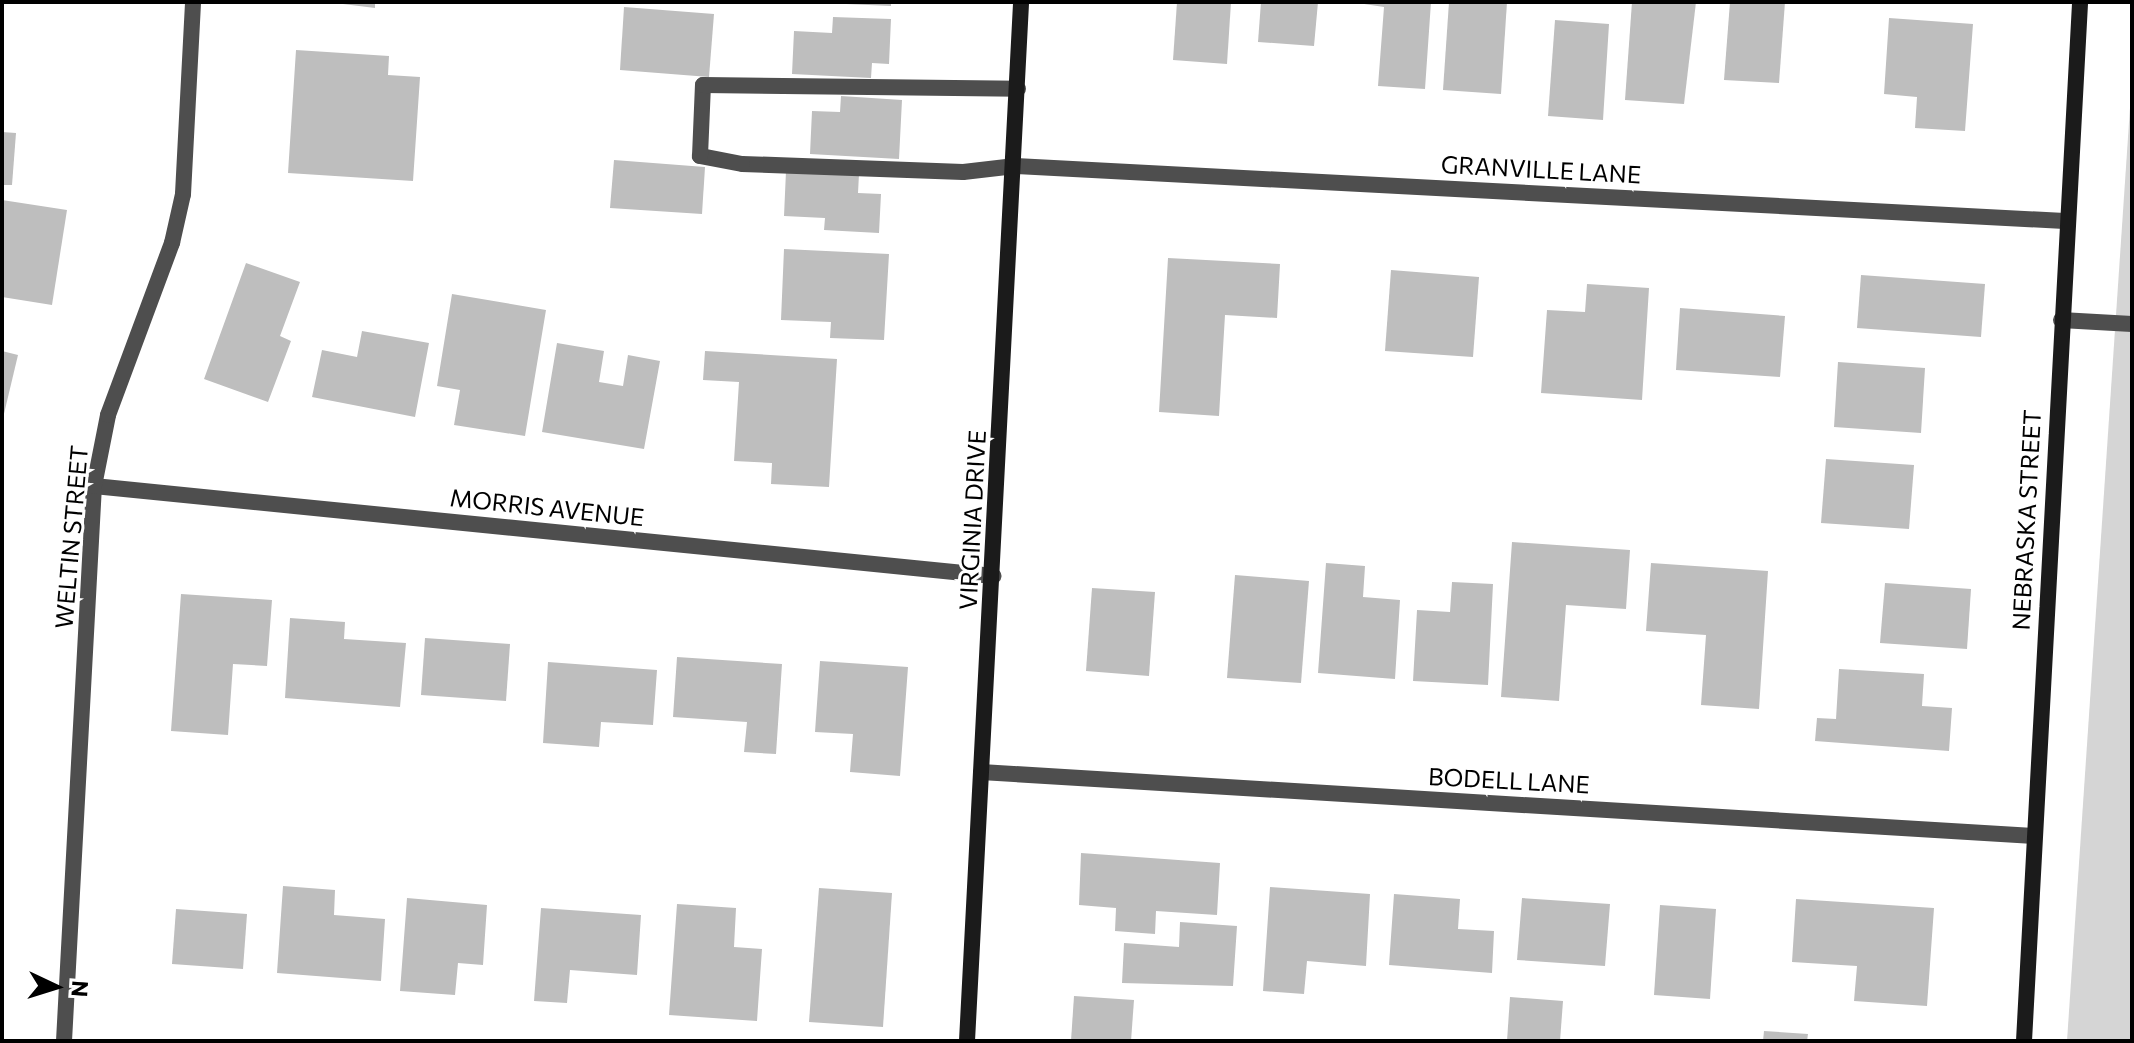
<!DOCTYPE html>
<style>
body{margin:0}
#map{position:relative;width:2134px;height:1043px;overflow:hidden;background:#fff;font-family:Commissioner,sans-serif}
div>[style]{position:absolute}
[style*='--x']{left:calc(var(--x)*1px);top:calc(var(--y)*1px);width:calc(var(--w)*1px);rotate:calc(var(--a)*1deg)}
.green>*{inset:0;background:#d5d5d5}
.building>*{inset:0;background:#bebebe}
.lane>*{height:16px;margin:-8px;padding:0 8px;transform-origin:8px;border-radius:8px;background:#4e4e4e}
.street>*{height:16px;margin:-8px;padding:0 8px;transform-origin:8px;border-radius:8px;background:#4e4e4e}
.secondary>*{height:16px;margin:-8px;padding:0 8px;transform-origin:8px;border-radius:8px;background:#1b1b1b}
span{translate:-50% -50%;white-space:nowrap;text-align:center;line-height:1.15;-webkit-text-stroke:6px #fff;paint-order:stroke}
.street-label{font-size:24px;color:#000}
.frame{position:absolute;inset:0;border:4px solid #000;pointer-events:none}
.north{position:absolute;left:16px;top:947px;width:80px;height:80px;-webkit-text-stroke:6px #fff;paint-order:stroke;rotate:94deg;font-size:22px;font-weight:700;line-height:32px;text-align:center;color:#000}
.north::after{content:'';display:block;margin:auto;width:28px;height:36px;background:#000;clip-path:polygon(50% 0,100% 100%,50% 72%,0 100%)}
</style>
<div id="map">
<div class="green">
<i style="clip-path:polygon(2132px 78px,2132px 1041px,2067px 1041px)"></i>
</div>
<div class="building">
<i style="clip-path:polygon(327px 2px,375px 2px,375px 8px)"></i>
<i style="clip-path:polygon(846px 2px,891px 2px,891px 6px,846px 4px)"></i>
<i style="clip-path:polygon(1177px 2px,1231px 2px,1227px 64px,1173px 60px)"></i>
<i style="clip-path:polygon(1261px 2px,1318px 2px,1314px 46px,1258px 42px)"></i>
<i style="clip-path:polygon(1351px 2px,1431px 2px,1425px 89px,1378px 86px,1384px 7px)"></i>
<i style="clip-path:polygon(1449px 2px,1507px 2px,1501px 94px,1443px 90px)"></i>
<i style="clip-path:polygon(1632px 2px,1696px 2px,1684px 104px,1625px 100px)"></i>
<i style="clip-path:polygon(1730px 2px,1785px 2px,1779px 83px,1724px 80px)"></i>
<i style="clip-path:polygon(624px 7px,714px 14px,709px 77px,620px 70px)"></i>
<i style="clip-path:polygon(833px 17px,891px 19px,889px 64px,872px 63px,871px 78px,792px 74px,794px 31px,832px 33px)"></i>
<i style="clip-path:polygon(1889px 18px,1973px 24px,1965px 131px,1915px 128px,1917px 97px,1884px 94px)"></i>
<i style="clip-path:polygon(1555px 20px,1609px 24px,1603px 120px,1548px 116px)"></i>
<i style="clip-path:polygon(296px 50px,389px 56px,388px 75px,420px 77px,413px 181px,288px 173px)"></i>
<i style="clip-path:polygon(841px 96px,902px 100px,899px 159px,810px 154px,812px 111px,840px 112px)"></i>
<i style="clip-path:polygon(2px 132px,16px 133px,12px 185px,2px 185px)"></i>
<i style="clip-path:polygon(614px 160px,705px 167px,702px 214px,610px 208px)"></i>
<i style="clip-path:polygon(786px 171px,859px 174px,858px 193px,881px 194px,879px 233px,824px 230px,825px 218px,784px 216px)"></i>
<i style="clip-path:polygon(2px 200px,67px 210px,52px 305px,2px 297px)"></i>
<i style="clip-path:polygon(784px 249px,889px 254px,884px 340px,830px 338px,831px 322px,781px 320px)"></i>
<i style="clip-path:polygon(1168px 258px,1280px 264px,1277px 318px,1225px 315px,1219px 416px,1159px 412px)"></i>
<i style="clip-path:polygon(246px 263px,300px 282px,280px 336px,291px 341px,268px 402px,204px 379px)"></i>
<i style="clip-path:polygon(1391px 270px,1479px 277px,1473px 357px,1385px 351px)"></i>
<i style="clip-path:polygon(1861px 275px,1985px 284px,1981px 337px,1857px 328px)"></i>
<i style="clip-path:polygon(1587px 284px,1649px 288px,1642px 400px,1541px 393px,1547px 310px,1585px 312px)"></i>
<i style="clip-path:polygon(452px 294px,546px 310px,525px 436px,454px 425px,460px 390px,437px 386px)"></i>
<i style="clip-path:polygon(1680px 308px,1785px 316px,1780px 377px,1676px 370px)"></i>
<i style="clip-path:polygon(362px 331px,429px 343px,415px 417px,312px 397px,322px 350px,357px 357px)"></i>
<i style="clip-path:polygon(557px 343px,604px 351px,599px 382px,623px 386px,628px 355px,660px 361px,644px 449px,542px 432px)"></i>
<i style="clip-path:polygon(2px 351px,18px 355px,3px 418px,2px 417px)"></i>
<i style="clip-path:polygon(705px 351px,837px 359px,829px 487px,771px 484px,772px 463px,734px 461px,739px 382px,703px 380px)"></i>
<i style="clip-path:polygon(1838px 362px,1925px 368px,1921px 433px,1834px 427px)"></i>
<i style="clip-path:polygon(1826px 459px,1914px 465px,1909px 529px,1821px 523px)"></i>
<i style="clip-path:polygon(1512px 542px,1630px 550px,1626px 609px,1566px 605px,1559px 701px,1501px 697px)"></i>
<i style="clip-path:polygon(1326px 563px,1365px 566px,1363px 597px,1400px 600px,1395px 679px,1318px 673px)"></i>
<i style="clip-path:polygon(1651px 563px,1768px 571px,1759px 709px,1701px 705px,1706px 635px,1646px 631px)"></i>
<i style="clip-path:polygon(1235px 575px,1309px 581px,1301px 683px,1227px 678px)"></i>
<i style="clip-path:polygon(1452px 582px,1493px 584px,1488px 685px,1413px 681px,1417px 610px,1450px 612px)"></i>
<i style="clip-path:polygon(1885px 583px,1971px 589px,1967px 649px,1880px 643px)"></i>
<i style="clip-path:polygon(1092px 588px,1155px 592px,1149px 676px,1086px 671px)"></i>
<i style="clip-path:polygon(181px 594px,272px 600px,267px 666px,233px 664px,228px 735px,171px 731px)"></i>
<i style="clip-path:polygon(290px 618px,345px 622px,344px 639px,406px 643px,400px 707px,285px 698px)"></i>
<i style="clip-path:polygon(425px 638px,510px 644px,506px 701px,421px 695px)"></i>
<i style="clip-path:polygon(677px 657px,782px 664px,776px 754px,744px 752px,747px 722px,673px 717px)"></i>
<i style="clip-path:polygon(820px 661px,908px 667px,900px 776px,850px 772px,853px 734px,815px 732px)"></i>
<i style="clip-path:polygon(548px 662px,657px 670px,653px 725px,601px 722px,599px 747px,543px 743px)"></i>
<i style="clip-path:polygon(1839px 669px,1924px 674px,1922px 706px,1952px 708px,1949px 751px,1815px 741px,1817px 718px,1836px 719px)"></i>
<i style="clip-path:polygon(1081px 853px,1220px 863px,1217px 915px,1156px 911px,1155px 934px,1115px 931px,1116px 908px,1079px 905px)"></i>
<i style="clip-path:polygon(283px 886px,335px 890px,334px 915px,385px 919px,381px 981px,277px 973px)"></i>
<i style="clip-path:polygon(1270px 887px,1370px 894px,1366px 966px,1307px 961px,1304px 994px,1263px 991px)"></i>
<i style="clip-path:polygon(819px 888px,892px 893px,883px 1027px,809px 1022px)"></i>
<i style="clip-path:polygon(1394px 894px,1460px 899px,1458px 929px,1494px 931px,1492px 973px,1389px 965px)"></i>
<i style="clip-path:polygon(407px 898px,487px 905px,483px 965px,458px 963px,455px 995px,400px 991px)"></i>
<i style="clip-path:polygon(1522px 898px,1610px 904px,1605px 966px,1517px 960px)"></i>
<i style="clip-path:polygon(1796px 899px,1934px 908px,1927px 1006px,1854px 1001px,1857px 966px,1792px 962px)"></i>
<i style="clip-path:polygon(677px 904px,736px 908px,734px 947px,762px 949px,757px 1021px,669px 1015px)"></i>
<i style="clip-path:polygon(1660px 905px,1716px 909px,1710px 999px,1654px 995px)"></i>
<i style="clip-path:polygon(541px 908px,641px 915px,637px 975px,570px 970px,567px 1003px,534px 1001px)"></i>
<i style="clip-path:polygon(176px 909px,247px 914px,243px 969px,172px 964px)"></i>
<i style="clip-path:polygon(1180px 922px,1237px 926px,1233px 986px,1122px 983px,1124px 943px,1179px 947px)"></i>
<i style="clip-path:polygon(1074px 996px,1134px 1000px,1131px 1041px,1071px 1041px)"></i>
<i style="clip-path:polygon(1510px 997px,1563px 1001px,1560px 1041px,1507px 1041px)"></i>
<i style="clip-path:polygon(1764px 1031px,1808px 1034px,1807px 1041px,1763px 1041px)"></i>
</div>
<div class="lane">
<i style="--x:1015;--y:166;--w:52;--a:173.4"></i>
<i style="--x:963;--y:172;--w:221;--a:-177.9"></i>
<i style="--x:742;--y:164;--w:43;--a:-169.2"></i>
<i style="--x:700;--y:156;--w:71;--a:-87.6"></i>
<i style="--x:703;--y:85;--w:315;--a:0.7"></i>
<i style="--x:2061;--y:320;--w:71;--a:3.2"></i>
</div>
<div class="street">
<i style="--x:1015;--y:166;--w:1051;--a:3"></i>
<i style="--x:94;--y:486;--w:904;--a:5.71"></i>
<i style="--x:981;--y:772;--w:1055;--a:3.48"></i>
<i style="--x:64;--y:1041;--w:556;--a:-86.91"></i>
<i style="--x:94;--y:486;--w:72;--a:-78.8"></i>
<i style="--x:108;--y:415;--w:184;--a:-69.6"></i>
<i style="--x:172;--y:243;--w:50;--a:-77.3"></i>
<i style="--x:183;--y:194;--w:192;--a:-87"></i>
</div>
<div class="secondary">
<i style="--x:967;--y:1041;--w:1040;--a:-87.02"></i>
<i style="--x:2024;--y:1041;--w:1041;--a:-86.91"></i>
</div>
<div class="street-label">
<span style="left:1541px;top:169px;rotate:3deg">GRANVILLE LANE</span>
<span style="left:547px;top:507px;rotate:6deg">MORRIS AVENUE</span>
<span style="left:972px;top:520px;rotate:-87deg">VIRGINIA DRIVE</span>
<span style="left:2026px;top:520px;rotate:-87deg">NEBRASKA STREET</span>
<span style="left:71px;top:537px;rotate:-85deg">WELTIN STREET</span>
<span style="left:1509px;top:780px;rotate:3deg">BODELL LANE</span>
</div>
<div class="frame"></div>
<div class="north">N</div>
</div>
